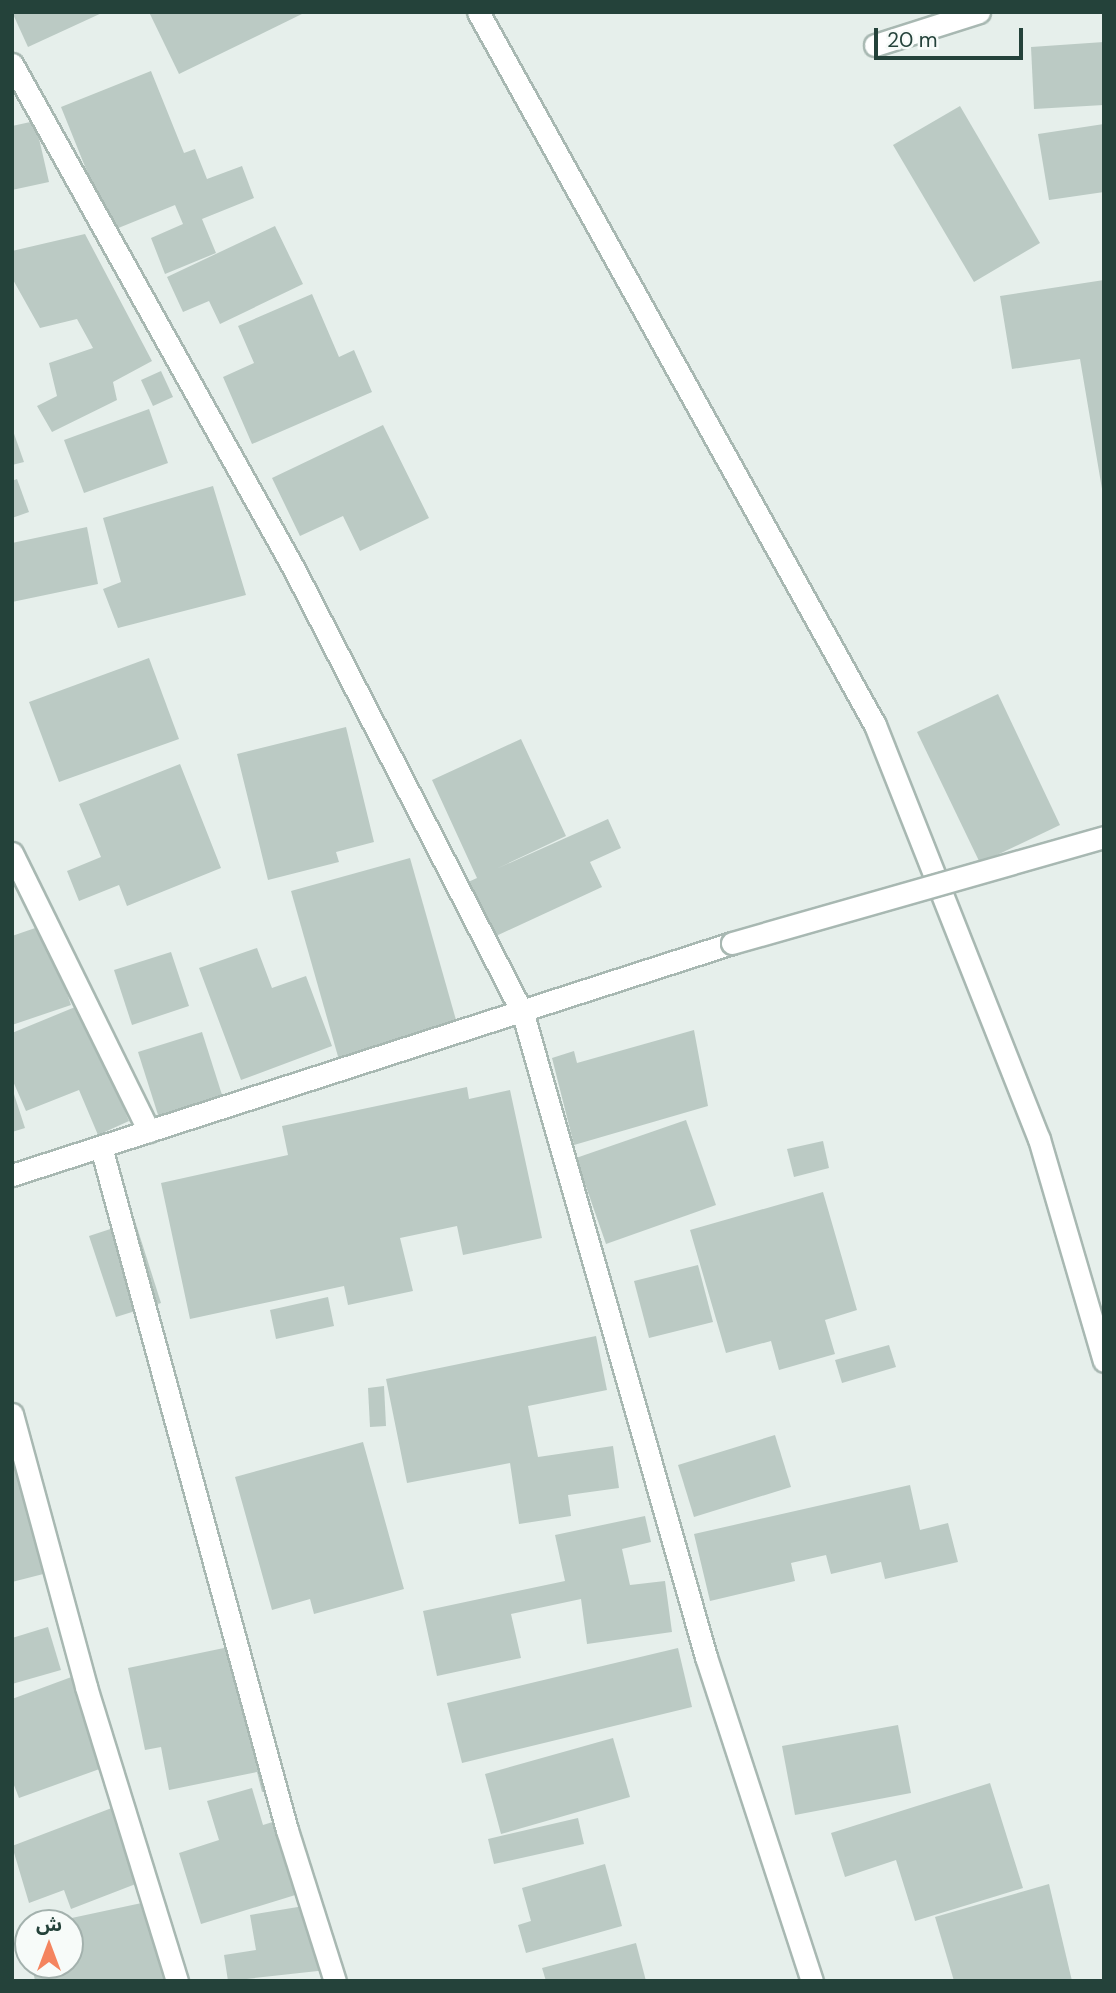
<!DOCTYPE html>
<meta charset="utf-8">
<style>
body{margin:0}
#map{position:relative;width:1116px;height:1993px;overflow:hidden;background:#e6efeb;font-family:"DM Sans","Noto Sans Arabic",sans-serif}
div>[style]{position:absolute}
[style*='--x']{left:calc(var(--x)*1px);top:calc(var(--y)*1px);width:calc(var(--w)*1px);rotate:calc(var(--a)*1deg)}
.building>*{inset:0;background:#bbcac4}
.roads{filter:drop-shadow(2px 0 #a8b8b2) drop-shadow(-2px 0 #a8b8b2) drop-shadow(0 2px #a8b8b2) drop-shadow(0 -2px #a8b8b2)}
.street>*{height:21px;margin:-10.5px;padding:0 10.5px;transform-origin:10.5px;border-radius:10.5px;background:#fff}
.bridges{filter:drop-shadow(2px 0 #a8b8b2) drop-shadow(-2px 0 #a8b8b2) drop-shadow(0 2px #a8b8b2) drop-shadow(0 -2px #a8b8b2)}
.street-bridge>*{height:21px;margin:-10.5px;padding:0 10.5px;transform-origin:10.5px;border-radius:10.5px;background:#fff}
span{translate:-50% -50%;white-space:nowrap;text-align:center;line-height:1.15;-webkit-text-stroke:5px #f7fbf9;paint-order:stroke}
.frame{position:absolute;inset:0;border:14px solid #24423a;pointer-events:none}
.north{position:absolute;left:14px;top:1909px;width:70px;height:70px;box-sizing:border-box;background:#f7fbf9;border:2px solid #a3b1ad;border-radius:50%;rotate:0deg;font-size:19px;font-weight:700;line-height:28px;text-align:center;color:#24423a}
.north::after{content:'';display:block;margin:auto;width:24px;height:32px;background:#f4845f;clip-path:polygon(50% 0,100% 100%,50% 72%,0 100%)}
.scale{position:absolute;left:874px;top:28px;width:149px;height:32px;box-sizing:border-box;border:4px solid #24423a;border-top:0;padding-left:9px;font-size:21px;line-height:24px;white-space:nowrap;color:#24423a;-webkit-text-stroke:5px #f7fbf9;paint-order:stroke}
</style>
<div id="map">
<div class="building">
<i style="clip-path:polygon(12px 12px,104px 12px,28px 47px)"></i>
<i style="clip-path:polygon(149px 12px,306px 12px,179px 74px)"></i>
<i style="clip-path:polygon(1104px 42px,1104px 105px,1034px 109px,1031px 47px)"></i>
<i style="clip-path:polygon(151px 71px,184px 153px,195px 149px,207px 179px,242px 166px,254px 198px,202px 219px,216px 253px,165px 274px,151px 238px,183px 224px,175px 205px,111px 231px,61px 107px)"></i>
<i style="clip-path:polygon(960px 106px,1040px 243px,974px 282px,893px 145px)"></i>
<i style="clip-path:polygon(35px 121px,49px 182px,12px 190px,12px 126px)"></i>
<i style="clip-path:polygon(1104px 124px,1104px 192px,1049px 200px,1038px 134px)"></i>
<i style="clip-path:polygon(275px 226px,303px 284px,220px 324px,209px 301px,183px 312px,167px 277px)"></i>
<i style="clip-path:polygon(85px 234px,152px 361px,113px 382px,117px 400px,52px 432px,37px 406px,57px 396px,49px 363px,93px 348px,77px 319px,40px 328px,12px 278px,12px 251px)"></i>
<i style="clip-path:polygon(1104px 280px,1104px 488px,1102px 489px,1080px 359px,1012px 369px,1000px 296px)"></i>
<i style="clip-path:polygon(312px 294px,339px 357px,354px 350px,372px 392px,252px 444px,223px 377px,254px 363px,238px 326px)"></i>
<i style="clip-path:polygon(161px 371px,173px 397px,153px 406px,141px 380px)"></i>
<i style="clip-path:polygon(149px 409px,168px 463px,84px 493px,64px 440px)"></i>
<i style="clip-path:polygon(383px 425px,429px 518px,360px 551px,343px 516px,300px 536px,272px 478px)"></i>
<i style="clip-path:polygon(12px 428px,24px 462px,12px 465px)"></i>
<i style="clip-path:polygon(17px 479px,29px 512px,12px 518px,12px 481px)"></i>
<i style="clip-path:polygon(213px 486px,246px 595px,118px 628px,103px 589px,121px 582px,103px 518px)"></i>
<i style="clip-path:polygon(87px 527px,98px 584px,12px 602px,12px 543px)"></i>
<i style="clip-path:polygon(149px 658px,179px 739px,59px 782px,29px 702px)"></i>
<i style="clip-path:polygon(998px 694px,1060px 825px,980px 863px,917px 732px)"></i>
<i style="clip-path:polygon(346px 727px,374px 842px,336px 852px,339px 862px,268px 880px,237px 754px)"></i>
<i style="clip-path:polygon(521px 739px,566px 836px,496px 869px,608px 819px,621px 848px,590px 862px,602px 887px,481px 943px,455px 888px,477px 878px,432px 780px)"></i>
<i style="clip-path:polygon(180px 764px,221px 868px,127px 906px,119px 885px,79px 901px,67px 871px,101px 857px,79px 804px)"></i>
<i style="clip-path:polygon(410px 858px,458px 1027px,339px 1060px,291px 891px)"></i>
<i style="clip-path:polygon(44px 925px,71px 1005px,12px 1025px,12px 936px)"></i>
<i style="clip-path:polygon(257px 948px,272px 988px,306px 976px,332px 1046px,241px 1080px,199px 968px)"></i>
<i style="clip-path:polygon(171px 952px,189px 1006px,132px 1025px,114px 970px)"></i>
<i style="clip-path:polygon(80px 1005px,129px 1121px,98px 1135px,79px 1090px,26px 1111px,12px 1079px,12px 1033px)"></i>
<i style="clip-path:polygon(694px 1030px,708px 1106px,574px 1145px,552px 1058px,574px 1051px,577px 1063px)"></i>
<i style="clip-path:polygon(202px 1032px,223px 1098px,159px 1118px,138px 1052px)"></i>
<i style="clip-path:polygon(467px 1087px,469px 1099px,510px 1090px,542px 1238px,463px 1255px,457px 1226px,400px 1238px,413px 1291px,348px 1305px,344px 1286px,190px 1319px,161px 1183px,288px 1155px,282px 1126px)"></i>
<i style="clip-path:polygon(13px 1091px,25px 1128px,12px 1132px,12px 1092px)"></i>
<i style="clip-path:polygon(686px 1120px,716px 1205px,606px 1244px,576px 1158px)"></i>
<i style="clip-path:polygon(823px 1141px,829px 1168px,794px 1177px,787px 1149px)"></i>
<i style="clip-path:polygon(823px 1192px,857px 1310px,825px 1320px,835px 1354px,779px 1370px,771px 1341px,726px 1353px,690px 1230px)"></i>
<i style="clip-path:polygon(135px 1221px,161px 1303px,116px 1317px,89px 1236px)"></i>
<i style="clip-path:polygon(698px 1265px,713px 1322px,649px 1338px,634px 1281px)"></i>
<i style="clip-path:polygon(328px 1297px,334px 1326px,276px 1339px,270px 1310px)"></i>
<i style="clip-path:polygon(596px 1336px,607px 1390px,528px 1406px,538px 1457px,613px 1446px,619px 1488px,568px 1495px,571px 1516px,519px 1524px,510px 1463px,407px 1483px,386px 1379px)"></i>
<i style="clip-path:polygon(889px 1345px,896px 1367px,842px 1383px,835px 1360px)"></i>
<i style="clip-path:polygon(384px 1386px,386px 1426px,370px 1427px,368px 1388px)"></i>
<i style="clip-path:polygon(775px 1435px,791px 1487px,694px 1517px,678px 1465px)"></i>
<i style="clip-path:polygon(363px 1442px,404px 1589px,314px 1614px,310px 1599px,272px 1610px,235px 1477px)"></i>
<i style="clip-path:polygon(12px 1444px,59px 1570px,12px 1582px)"></i>
<i style="clip-path:polygon(910px 1485px,920px 1530px,948px 1523px,958px 1562px,885px 1579px,881px 1562px,831px 1574px,826px 1555px,791px 1563px,795px 1581px,710px 1601px,694px 1534px)"></i>
<i style="clip-path:polygon(645px 1516px,651px 1542px,622px 1549px,630px 1585px,665px 1581px,672px 1632px,587px 1644px,581px 1599px,511px 1614px,521px 1658px,437px 1676px,423px 1611px,565px 1581px,555px 1535px)"></i>
<i style="clip-path:polygon(48px 1627px,61px 1670px,12px 1684px,12px 1638px)"></i>
<i style="clip-path:polygon(248px 1643px,278px 1788px,262px 1792px,257px 1772px,169px 1790px,161px 1747px,145px 1750px,128px 1668px)"></i>
<i style="clip-path:polygon(678px 1648px,692px 1707px,462px 1763px,447px 1703px)"></i>
<i style="clip-path:polygon(85px 1672px,119px 1762px,19px 1798px,12px 1780px,12px 1699px)"></i>
<i style="clip-path:polygon(898px 1725px,911px 1793px,795px 1815px,782px 1746px)"></i>
<i style="clip-path:polygon(613px 1738px,630px 1797px,501px 1834px,485px 1774px)"></i>
<i style="clip-path:polygon(990px 1783px,1023px 1888px,915px 1921px,896px 1860px,845px 1877px,831px 1833px)"></i>
<i style="clip-path:polygon(252px 1788px,263px 1825px,295px 1815px,318px 1888px,201px 1924px,179px 1853px,219px 1840px,207px 1801px)"></i>
<i style="clip-path:polygon(117px 1806px,146px 1880px,71px 1909px,64px 1890px,29px 1903px,12px 1846px)"></i>
<i style="clip-path:polygon(578px 1818px,584px 1844px,494px 1864px,488px 1839px)"></i>
<i style="clip-path:polygon(605px 1864px,622px 1926px,526px 1953px,518px 1925px,531px 1921px,522px 1888px)"></i>
<i style="clip-path:polygon(1049px 1884px,1072px 1981px,954px 1981px,935px 1917px)"></i>
<i style="clip-path:polygon(151px 1901px,168px 1981px,35px 1981px,32px 1965px,70px 1965px,70px 1923px,53px 1922px)"></i>
<i style="clip-path:polygon(316px 1904px,327px 1970px,228px 1981px,224px 1955px,256px 1950px,250px 1915px)"></i>
<i style="clip-path:polygon(636px 1943px,646px 1981px,546px 1981px,542px 1968px)"></i>
</div>
<div class="roads">
<div class="street">
<i style="--x:478;--y:12;--w:816;--a:60.89"></i>
<i style="--x:875;--y:725;--w:445;--a:68.4"></i>
<i style="--x:1039;--y:1139;--w:231;--a:73.7"></i>
<i style="--x:875;--y:45;--w:109;--a:-17.6"></i>
<i style="--x:12;--y:64;--w:578;--a:60.82"></i>
<i style="--x:294;--y:569;--w:500;--a:62.77"></i>
<i style="--x:523;--y:1014;--w:669;--a:74.11"></i>
<i style="--x:706;--y:1657;--w:341;--a:71.9"></i>
<i style="--x:12;--y:853;--w:310;--a:63.8"></i>
<i style="--x:101;--y:1147;--w:708;--a:74.77"></i>
<i style="--x:287;--y:1830;--w:158;--a:72.4"></i>
<i style="--x:12;--y:1175;--w:756;--a:-17.86"></i>
<i style="--x:12;--y:1414;--w:283;--a:74.8"></i>
<i style="--x:86;--y:1687;--w:308;--a:72.8"></i>
</div>
</div>
<div class="bridges">
<div class="street-bridge">
<i style="--x:732;--y:943;--w:387;--a:-15.9"></i>
</div>
</div>
<div class="frame"></div>
<div class="north">ش</div>
<div class="scale">20 m</div>
</div>
